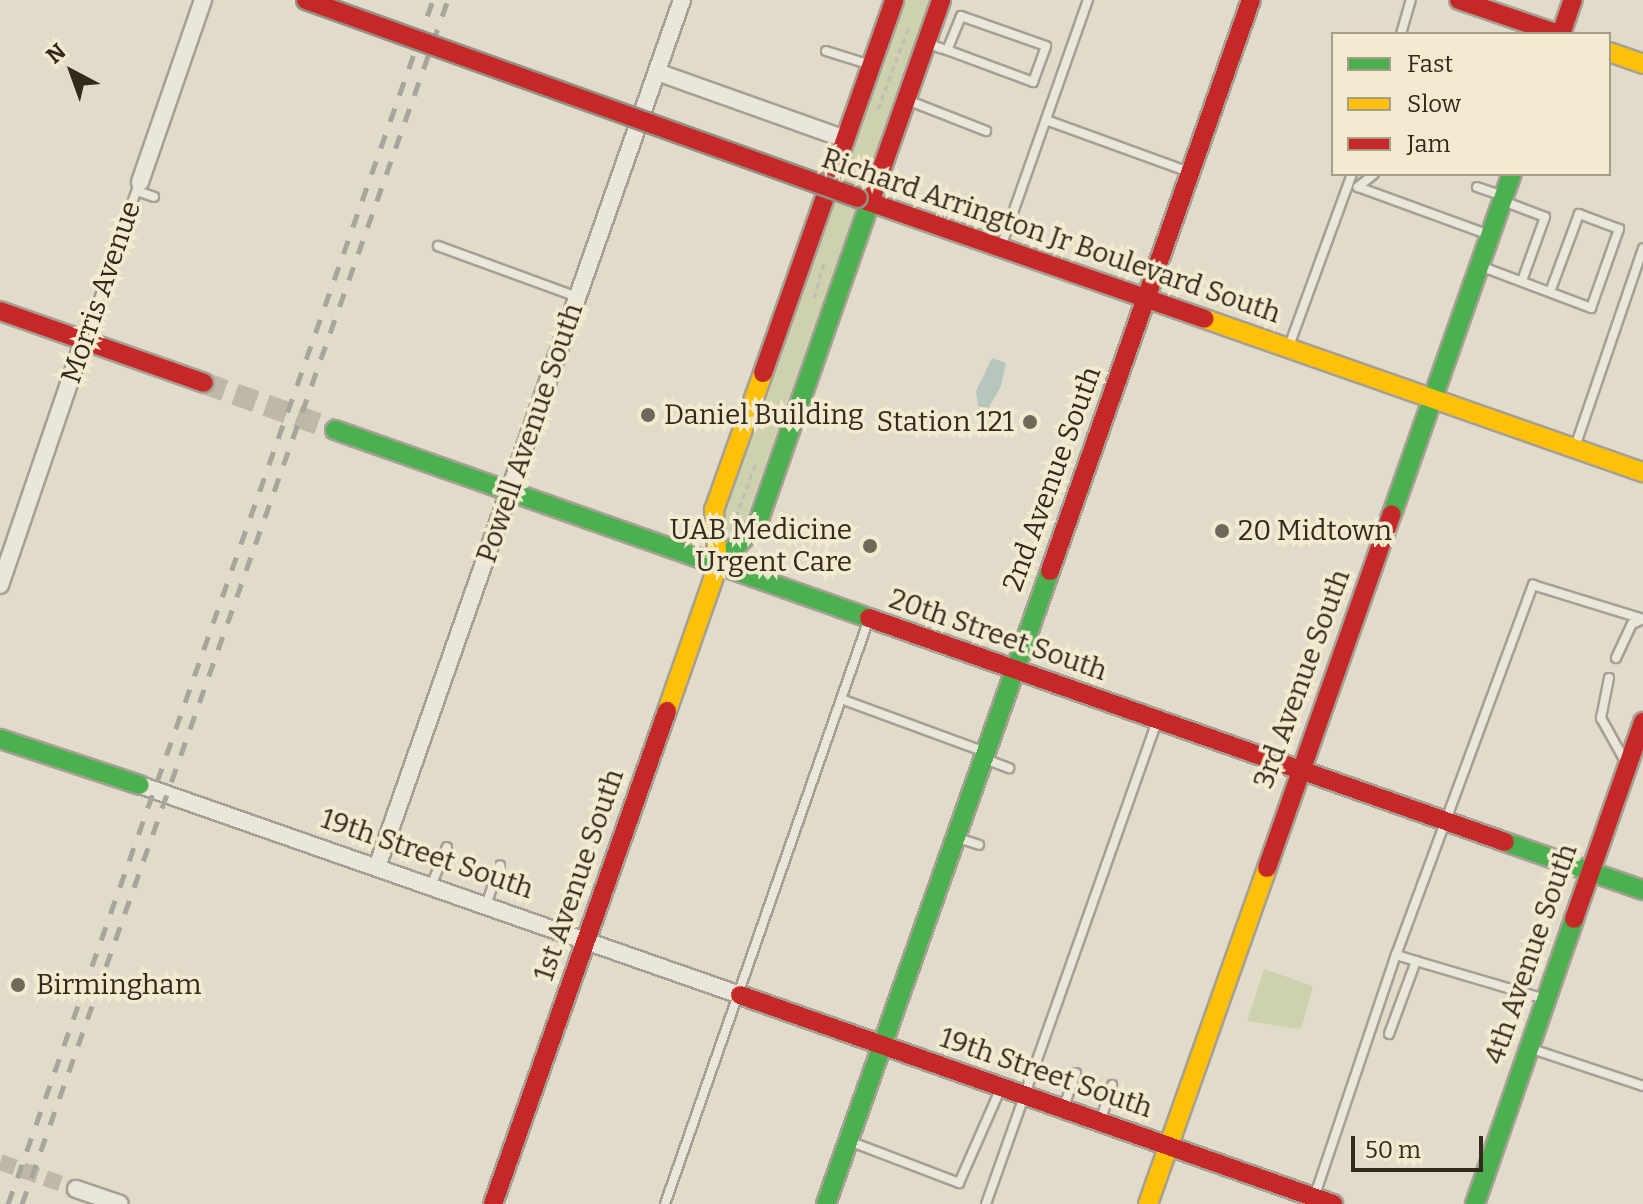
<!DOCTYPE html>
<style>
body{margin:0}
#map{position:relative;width:1643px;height:1204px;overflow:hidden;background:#e1dcca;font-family:Bitter,serif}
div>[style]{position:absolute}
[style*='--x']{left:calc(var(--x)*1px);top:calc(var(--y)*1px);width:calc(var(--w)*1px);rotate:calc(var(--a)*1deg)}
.green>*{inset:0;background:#ced1ad}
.water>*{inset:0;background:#b6c6bd}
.street-tunnel>*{height:16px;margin-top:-8px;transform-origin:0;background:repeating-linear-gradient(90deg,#beb8a7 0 16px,transparent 0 24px)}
.secondary-tunnel>*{height:22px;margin-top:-11px;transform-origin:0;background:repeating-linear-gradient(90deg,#beb8a7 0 22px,transparent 0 33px)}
.path>*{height:3px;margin-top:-1.5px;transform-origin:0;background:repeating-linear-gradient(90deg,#c2bdb2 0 6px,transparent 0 10px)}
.roads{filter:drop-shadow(2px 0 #a6a094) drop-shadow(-2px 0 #a6a094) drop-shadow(0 2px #a6a094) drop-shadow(0 -2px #a6a094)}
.lane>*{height:8px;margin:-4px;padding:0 4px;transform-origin:4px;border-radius:4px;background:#eae6db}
.street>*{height:16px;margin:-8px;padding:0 8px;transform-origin:8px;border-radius:8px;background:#eae6db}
.fast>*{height:18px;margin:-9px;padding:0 9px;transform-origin:9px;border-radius:9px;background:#4caf50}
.slow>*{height:18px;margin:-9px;padding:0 9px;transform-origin:9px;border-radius:9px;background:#ffc107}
.jam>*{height:18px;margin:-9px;padding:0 9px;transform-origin:9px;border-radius:9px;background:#c62828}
.rail>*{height:5px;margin-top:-2.5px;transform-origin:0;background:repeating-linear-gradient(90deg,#a8a59c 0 14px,transparent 0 28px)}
.bridges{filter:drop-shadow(2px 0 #959084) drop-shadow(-2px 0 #959084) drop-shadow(0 2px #959084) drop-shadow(0 -2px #959084)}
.jam-bridge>*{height:18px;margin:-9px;padding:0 9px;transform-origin:9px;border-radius:9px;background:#c62828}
.dots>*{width:22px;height:22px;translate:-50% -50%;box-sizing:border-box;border:4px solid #f3ebcf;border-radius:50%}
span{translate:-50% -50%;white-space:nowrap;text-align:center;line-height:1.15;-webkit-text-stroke:7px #f3ebcf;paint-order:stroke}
.street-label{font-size:28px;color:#33291d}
.poi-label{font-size:28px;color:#33291d}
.left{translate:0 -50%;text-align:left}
.right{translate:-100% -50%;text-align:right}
.legend{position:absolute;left:1331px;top:32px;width:280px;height:144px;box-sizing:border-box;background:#f3ebcf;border:2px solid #a69d88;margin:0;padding:10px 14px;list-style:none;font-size:24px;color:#33291d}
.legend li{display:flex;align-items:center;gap:16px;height:40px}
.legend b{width:40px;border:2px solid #a69d88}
.north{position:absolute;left:32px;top:32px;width:80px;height:80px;-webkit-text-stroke:6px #f3ebcf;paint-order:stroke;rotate:319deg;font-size:22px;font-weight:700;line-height:32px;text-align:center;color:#33291d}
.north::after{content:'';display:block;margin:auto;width:28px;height:36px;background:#33291d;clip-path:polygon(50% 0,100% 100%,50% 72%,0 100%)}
.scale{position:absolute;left:1351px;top:1136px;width:132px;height:36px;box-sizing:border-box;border:4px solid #33291d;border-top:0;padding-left:10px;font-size:24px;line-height:28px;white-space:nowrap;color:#33291d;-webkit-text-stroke:6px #f3ebcf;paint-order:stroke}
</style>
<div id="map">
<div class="green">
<i style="clip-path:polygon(904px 0,929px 0,746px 519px,729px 535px,723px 512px)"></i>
<i style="clip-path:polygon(1264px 969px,1313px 986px,1301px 1029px,1247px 1021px)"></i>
</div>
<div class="water">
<i style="clip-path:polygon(992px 358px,1006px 363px,1001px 386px,988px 409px,978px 406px,976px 391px)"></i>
</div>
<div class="street-tunnel">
<i style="--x:0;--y:1162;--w:81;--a:19.6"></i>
</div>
<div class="secondary-tunnel">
<i style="--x:204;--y:383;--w:139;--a:19.7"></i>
</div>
<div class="path">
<i style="--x:878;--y:109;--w:89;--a:-69.5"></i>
<i style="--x:814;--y:298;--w:36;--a:-74"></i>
<i style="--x:736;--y:517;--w:61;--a:-69.8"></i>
</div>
<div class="roads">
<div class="lane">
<i style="--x:1401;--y:34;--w:35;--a:-74"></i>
<i style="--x:927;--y:43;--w:14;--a:21"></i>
<i style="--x:940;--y:48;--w:7;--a:16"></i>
<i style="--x:947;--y:50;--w:92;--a:20.4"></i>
<i style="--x:1033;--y:82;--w:38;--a:-70"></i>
<i style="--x:1046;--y:46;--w:90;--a:-160.6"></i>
<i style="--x:961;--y:16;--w:37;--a:112"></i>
<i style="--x:826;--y:51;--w:47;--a:17.3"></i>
<i style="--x:907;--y:100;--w:85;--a:21.4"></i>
<i style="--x:1046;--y:120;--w:152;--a:20"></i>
<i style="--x:1374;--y:174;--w:21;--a:141"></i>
<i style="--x:1358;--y:187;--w:140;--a:20.1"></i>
<i style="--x:1477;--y:187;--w:28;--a:19"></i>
<i style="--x:137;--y:191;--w:18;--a:19"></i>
<i style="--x:1503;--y:201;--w:45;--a:20.9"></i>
<i style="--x:1545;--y:217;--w:68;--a:109.8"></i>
<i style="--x:1002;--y:244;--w:259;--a:-70.6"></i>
<i style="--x:438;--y:246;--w:148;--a:20.1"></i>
<i style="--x:1480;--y:266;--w:119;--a:20.7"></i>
<i style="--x:1591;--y:308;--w:84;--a:-70.5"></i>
<i style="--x:1619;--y:229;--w:43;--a:-159.4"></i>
<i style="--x:1579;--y:214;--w:83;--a:110.4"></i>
<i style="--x:85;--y:340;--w:166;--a:-71"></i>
<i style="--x:1289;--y:346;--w:183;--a:-69.9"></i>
<i style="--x:1575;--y:447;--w:210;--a:-71.1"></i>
<i style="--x:1616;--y:658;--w:38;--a:-65"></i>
<i style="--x:1632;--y:624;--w:12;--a:-24"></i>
<i style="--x:1609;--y:678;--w:41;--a:101.3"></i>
<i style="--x:1601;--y:718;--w:49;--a:60.8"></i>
<i style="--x:841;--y:699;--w:153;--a:20.2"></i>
<i style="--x:985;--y:759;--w:26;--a:21"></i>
<i style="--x:958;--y:838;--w:22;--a:18"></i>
<i style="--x:431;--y:886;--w:42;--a:-67.7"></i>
<i style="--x:486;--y:905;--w:42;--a:-70.7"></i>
<i style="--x:1416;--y:961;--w:134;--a:16.4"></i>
<i style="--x:1389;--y:1034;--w:78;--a:-69.7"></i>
<i style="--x:1416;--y:961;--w:21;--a:-163"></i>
<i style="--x:1529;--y:1048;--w:120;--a:18.4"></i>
<i style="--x:1064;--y:1106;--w:35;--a:-70"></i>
<i style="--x:1101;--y:1119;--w:36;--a:-72"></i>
<i style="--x:849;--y:1141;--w:118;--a:20.9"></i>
<i style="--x:959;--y:1183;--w:102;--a:-66.2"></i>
<i style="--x:1315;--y:1195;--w:253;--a:-71.4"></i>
<i style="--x:1396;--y:955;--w:395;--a:-69.7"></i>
<i style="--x:1533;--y:585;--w:115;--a:17.2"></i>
<i style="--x:665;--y:1204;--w:620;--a:-70.78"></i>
<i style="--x:986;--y:1204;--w:512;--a:-70.5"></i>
</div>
<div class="street">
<i style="--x:657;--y:72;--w:200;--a:19.6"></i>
<i style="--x:140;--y:182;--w:193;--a:-70.9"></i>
<i style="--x:0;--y:585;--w:259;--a:-71.1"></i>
<i style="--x:140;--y:785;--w:636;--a:19.29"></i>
<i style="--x:377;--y:867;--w:919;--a:-70.62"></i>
<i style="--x:76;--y:1189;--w:46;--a:18.8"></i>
</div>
<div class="fast">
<i style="--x:335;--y:430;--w:566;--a:19.4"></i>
<i style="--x:1392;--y:514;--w:361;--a:-70.6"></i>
<i style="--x:718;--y:565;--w:56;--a:-45.7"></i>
<i style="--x:757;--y:525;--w:342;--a:-70.7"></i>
<i style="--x:0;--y:739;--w:147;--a:18.2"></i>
<i style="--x:1505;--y:842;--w:146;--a:19.2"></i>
<i style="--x:826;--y:1204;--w:671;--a:-70.51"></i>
<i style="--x:1475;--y:1204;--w:302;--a:-70.8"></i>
</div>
<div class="slow">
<i style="--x:1609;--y:52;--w:36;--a:19"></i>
<i style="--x:1205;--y:319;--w:464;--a:19.3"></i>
<i style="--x:667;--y:711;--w:155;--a:-70.7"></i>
<i style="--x:718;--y:565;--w:55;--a:-94.2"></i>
<i style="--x:714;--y:510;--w:145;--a:-70.3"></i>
<i style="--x:1148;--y:1204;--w:356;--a:-70.5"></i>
</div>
<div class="jam">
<i style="--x:1459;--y:0;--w:106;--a:18.8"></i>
<i style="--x:1561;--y:34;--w:36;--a:-71"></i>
<i style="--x:858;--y:198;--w:367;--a:19.2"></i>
<i style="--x:870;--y:202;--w:214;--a:-70.6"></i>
<i style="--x:0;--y:311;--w:216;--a:19.4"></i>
<i style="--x:763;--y:373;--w:395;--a:-70.6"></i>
<i style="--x:1050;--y:571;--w:605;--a:-70.61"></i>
<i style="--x:869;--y:618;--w:674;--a:19.4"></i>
<i style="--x:1267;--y:868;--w:375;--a:-70.6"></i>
<i style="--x:1574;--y:919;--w:209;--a:-70.7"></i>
<i style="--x:740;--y:995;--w:629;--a:19.41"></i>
<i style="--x:493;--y:1204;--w:523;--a:-70.56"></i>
</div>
</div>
<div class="rail">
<i style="--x:8;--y:1204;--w:1277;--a:-70.56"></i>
<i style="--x:22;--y:1204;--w:1277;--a:-70.52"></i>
</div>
<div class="bridges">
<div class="jam-bridge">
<i style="--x:306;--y:0;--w:586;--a:19.73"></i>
</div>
</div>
<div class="dots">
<i style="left:648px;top:415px;background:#70685a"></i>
<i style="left:1030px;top:422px;background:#70685a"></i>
<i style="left:1222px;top:531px;background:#70685a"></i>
<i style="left:870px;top:546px;background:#70685a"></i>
<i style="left:18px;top:985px;background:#70685a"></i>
</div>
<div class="street-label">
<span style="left:1051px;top:236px;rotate:19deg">Richard Arrington Jr Boulevard South</span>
<span style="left:101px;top:292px;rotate:-71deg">Morris Avenue</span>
<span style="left:530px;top:433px;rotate:-71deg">Powell Avenue South</span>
<span style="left:1052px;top:479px;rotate:-70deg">2nd Avenue South</span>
<span style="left:998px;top:635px;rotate:19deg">20th Street South</span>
<span style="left:1302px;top:679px;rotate:-70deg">3rd Avenue South</span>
<span style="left:427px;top:854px;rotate:19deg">19th Street South</span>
<span style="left:579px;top:875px;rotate:-71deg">1st Avenue South</span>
<span style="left:1531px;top:954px;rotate:-71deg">4th Avenue South</span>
<span style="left:1046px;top:1073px;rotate:19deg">19th Street South</span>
</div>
<div class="poi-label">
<span class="left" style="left:664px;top:415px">Daniel Building</span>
<span class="right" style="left:1014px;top:422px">Station 121</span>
<span class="right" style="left:852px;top:546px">UAB Medicine<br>Urgent Care</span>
<span class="left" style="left:1238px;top:531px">20 Midtown</span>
<span class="left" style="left:36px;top:985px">Birmingham</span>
</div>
<ul class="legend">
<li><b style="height:10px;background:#4caf50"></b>Fast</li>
<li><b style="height:10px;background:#ffc107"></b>Slow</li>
<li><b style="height:10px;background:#c62828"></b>Jam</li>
</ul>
<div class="north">N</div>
<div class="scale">50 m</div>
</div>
